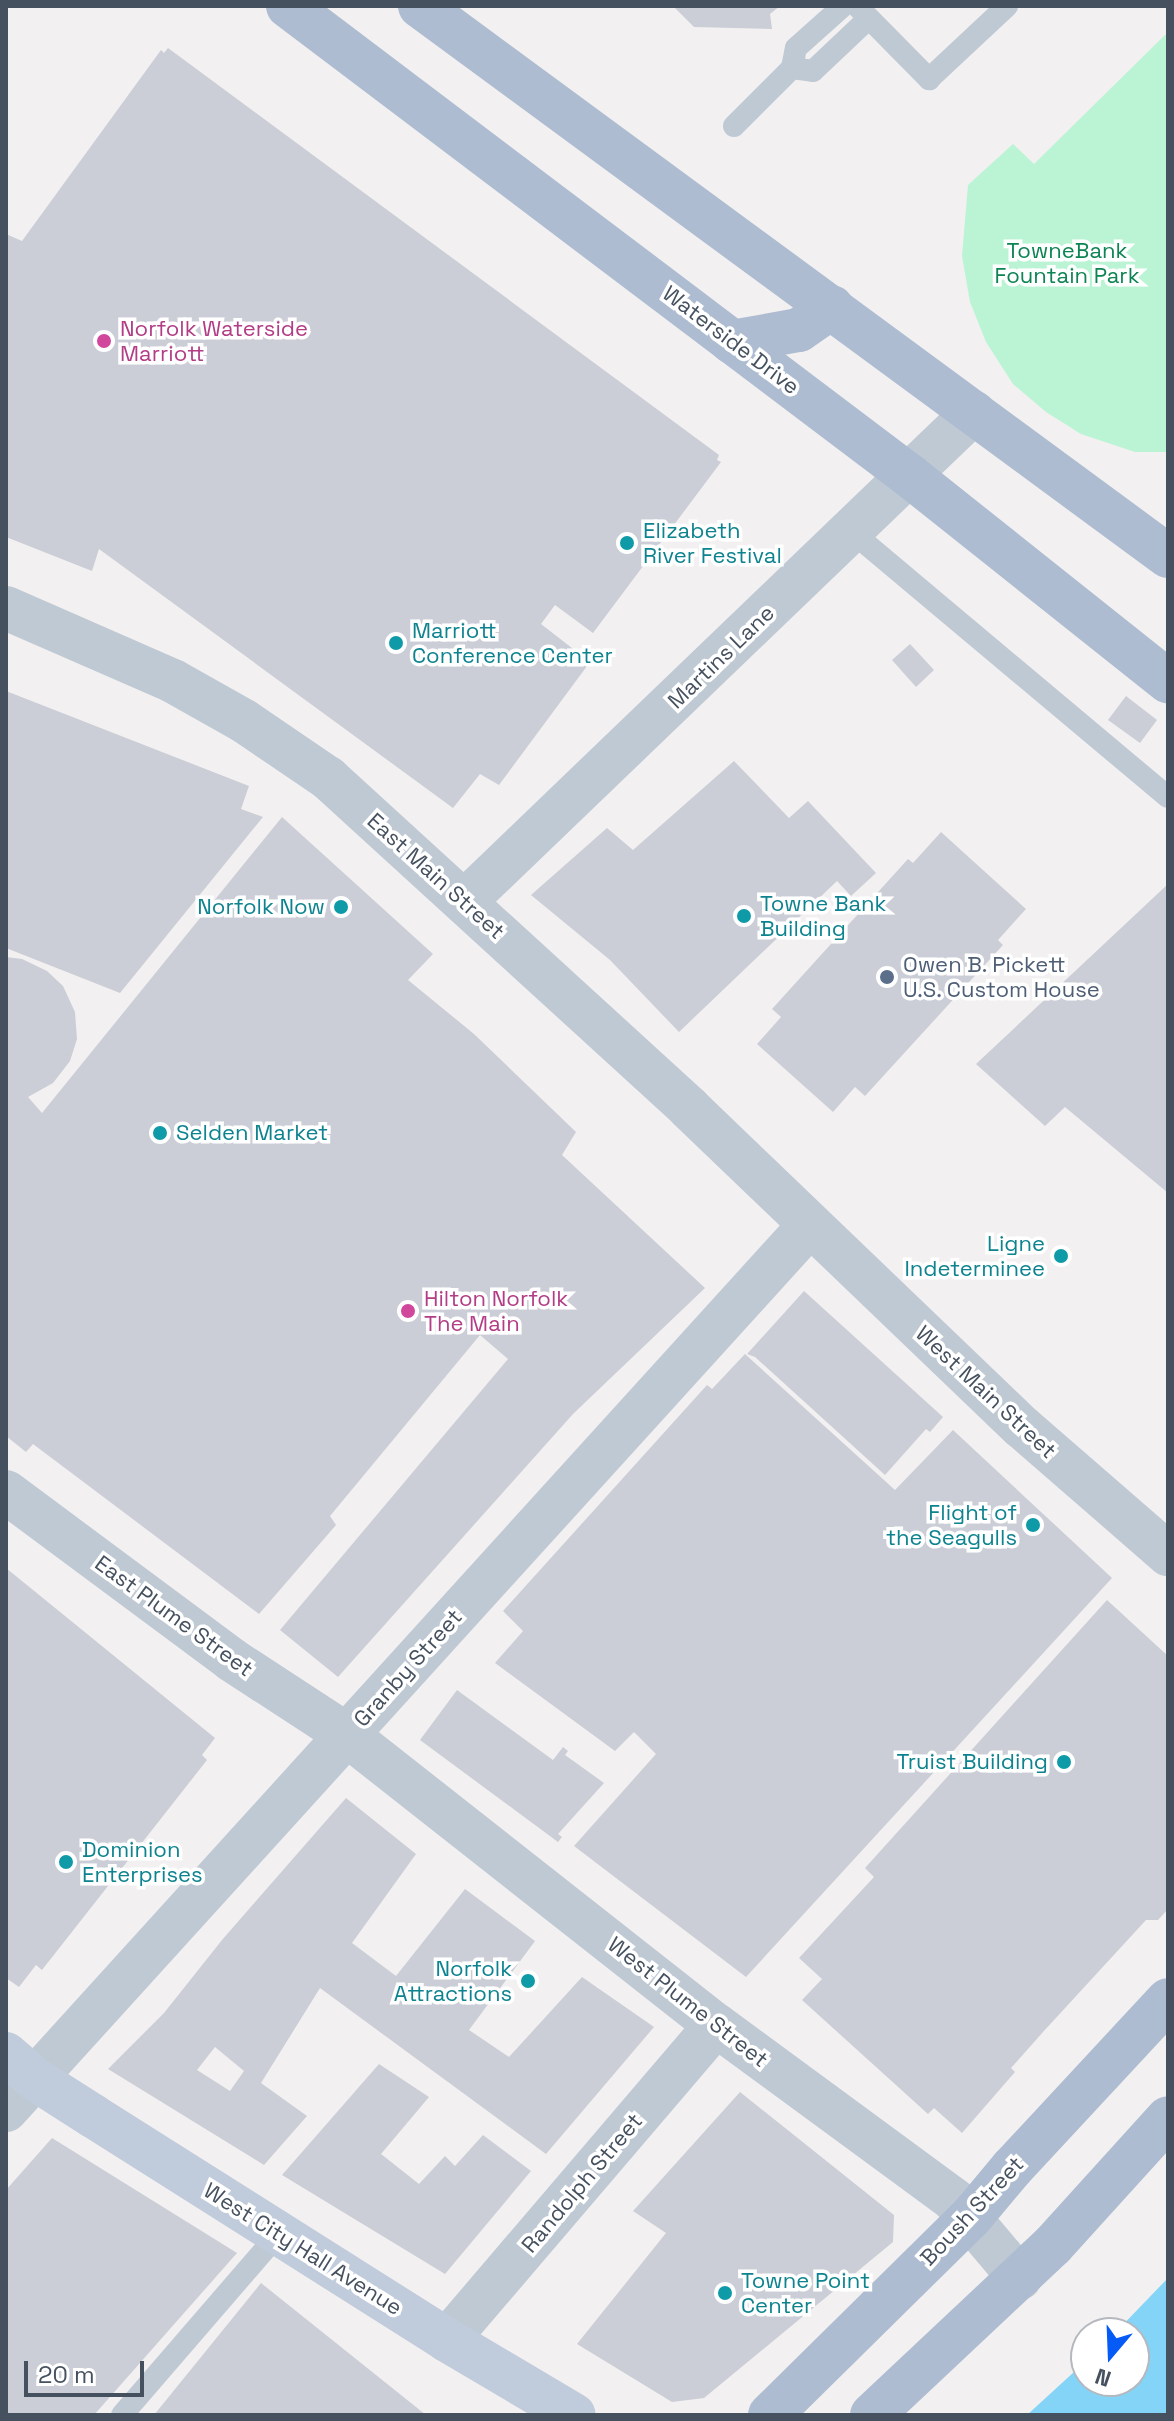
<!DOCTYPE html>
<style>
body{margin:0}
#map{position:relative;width:1174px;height:2421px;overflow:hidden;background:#f2f0f0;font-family:"Space Grotesk",sans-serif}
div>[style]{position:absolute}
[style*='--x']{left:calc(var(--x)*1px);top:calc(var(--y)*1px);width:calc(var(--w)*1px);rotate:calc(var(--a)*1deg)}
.green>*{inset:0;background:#baf4d5}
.water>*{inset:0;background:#83d4f6}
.building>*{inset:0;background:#cbced6}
.service>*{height:22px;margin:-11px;padding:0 11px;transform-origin:11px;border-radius:11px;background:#bfc9d3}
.minor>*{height:44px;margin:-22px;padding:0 22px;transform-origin:22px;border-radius:22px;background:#bfc9d3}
.tertiary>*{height:44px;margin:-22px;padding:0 22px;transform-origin:22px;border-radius:22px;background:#bfc9d3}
.secondary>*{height:44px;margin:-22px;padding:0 22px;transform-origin:22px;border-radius:22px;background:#c0cbdb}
.primary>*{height:44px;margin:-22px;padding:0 22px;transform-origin:22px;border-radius:22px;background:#adbcd1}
.dots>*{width:22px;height:22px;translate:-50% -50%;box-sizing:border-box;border:4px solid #fff;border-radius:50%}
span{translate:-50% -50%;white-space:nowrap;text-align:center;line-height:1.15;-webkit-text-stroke:7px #fff;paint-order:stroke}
.park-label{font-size:22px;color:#0d8453}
.hotel-label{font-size:22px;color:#b23c85}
.left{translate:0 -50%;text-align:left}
.street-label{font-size:22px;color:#46515f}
.culture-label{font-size:22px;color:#0d838f}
.right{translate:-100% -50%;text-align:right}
.service-label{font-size:22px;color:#4e5e75}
.frame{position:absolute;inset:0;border:8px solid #46515f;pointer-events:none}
.north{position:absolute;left:1070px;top:2317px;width:80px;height:80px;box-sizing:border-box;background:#fff;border:2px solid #b5b9bf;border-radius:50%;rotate:199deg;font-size:22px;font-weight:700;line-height:32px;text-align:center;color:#46515f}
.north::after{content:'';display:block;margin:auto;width:28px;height:36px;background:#065bf6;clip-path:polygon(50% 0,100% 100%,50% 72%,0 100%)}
.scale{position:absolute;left:24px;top:2361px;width:120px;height:36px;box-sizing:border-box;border:4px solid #46515f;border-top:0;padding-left:10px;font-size:24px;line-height:28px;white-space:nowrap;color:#46515f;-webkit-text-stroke:6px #fff;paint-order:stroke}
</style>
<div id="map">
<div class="green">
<i style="clip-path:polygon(1168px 32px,1168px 452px,1135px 452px,1081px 434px,1046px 412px,1013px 384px,986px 342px,970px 302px,962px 256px,968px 185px,1013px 144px,1034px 164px)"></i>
</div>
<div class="water">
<i style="clip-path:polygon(1168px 2278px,1168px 2415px,1027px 2415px,1086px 2361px,1086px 2381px,1134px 2381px,1134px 2333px,1115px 2333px)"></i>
</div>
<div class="building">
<i style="clip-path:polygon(673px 6px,780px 6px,770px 14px,772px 29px,694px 27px)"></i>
<i style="clip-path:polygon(168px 48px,719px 455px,717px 460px,721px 462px,593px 633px,555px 605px,541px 624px,590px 662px,499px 785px,480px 774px,453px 808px,99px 549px,92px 571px,6px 537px,6px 234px,22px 241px,161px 50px,164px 53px)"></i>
<i style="clip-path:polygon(910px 644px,934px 670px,916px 687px,892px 660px)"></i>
<i style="clip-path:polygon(6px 691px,249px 786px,241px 809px,263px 817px,120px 993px,6px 948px)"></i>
<i style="clip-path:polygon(1126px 696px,1157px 720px,1140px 743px,1108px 720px)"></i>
<i style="clip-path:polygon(734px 761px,789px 818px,808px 801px,876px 873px,851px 896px,837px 881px,679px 1032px,610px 960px,531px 895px,607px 828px,633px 850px)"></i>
<i style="clip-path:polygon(282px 817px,433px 954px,408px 980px,474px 1034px,576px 1132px,562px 1155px,705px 1288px,573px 1414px,338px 1677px,280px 1630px,508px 1359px,480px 1335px,330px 1516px,336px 1525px,259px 1614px,33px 1444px,26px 1452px,6px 1436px,6px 957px,22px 959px,47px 971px,63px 986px,75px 1012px,77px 1039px,70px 1061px,53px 1083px,28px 1097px,42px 1113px)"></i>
<i style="clip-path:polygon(941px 832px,1026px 909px,998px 940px,1003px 945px,865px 1096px,855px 1087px,833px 1112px,757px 1044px,781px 1017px,772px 1009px,908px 859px,913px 863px)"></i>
<i style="clip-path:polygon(1168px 884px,1168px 1193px,1065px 1107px,1045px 1126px,976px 1064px)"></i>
<i style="clip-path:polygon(804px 1291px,943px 1417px,930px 1432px,926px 1429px,885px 1475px,755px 1357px,747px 1354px)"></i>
<i style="clip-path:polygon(745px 1354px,895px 1490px,953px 1430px,1112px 1578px,746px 1977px,574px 1846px,656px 1754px,634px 1732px,615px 1751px,495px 1663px,523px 1631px,503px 1611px,707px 1385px,712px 1389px)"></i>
<i style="clip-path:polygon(6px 1568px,215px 1738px,202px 1755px,207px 1760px,42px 1970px,36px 1965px,19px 1987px,6px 1978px)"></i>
<i style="clip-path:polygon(1107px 1600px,1168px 1656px,1168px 1909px,1158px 1920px,1146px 1920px,1043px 2032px,1011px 2068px,1015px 2072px,962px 2133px,934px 2108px,928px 2114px,802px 2000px,822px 1979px,799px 1958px,874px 1877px,865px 1868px)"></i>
<i style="clip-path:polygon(457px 1690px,553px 1760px,563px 1747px,568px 1751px,565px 1755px,604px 1783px,558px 1834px,562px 1837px,558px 1842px,420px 1740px)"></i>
<i style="clip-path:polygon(evenodd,346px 1798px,416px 1854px,352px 1943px,396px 1976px,465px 1889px,535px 1941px,469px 2030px,509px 2057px,582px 1977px,654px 2027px,546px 2154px,320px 1988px,261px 2083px,307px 2116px,264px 2165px,108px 2069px,164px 2013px,222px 1940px,346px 1798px,215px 2047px,244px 2071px,230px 2091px,197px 2070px,215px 2047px)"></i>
<i style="clip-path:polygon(379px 2064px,429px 2097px,381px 2154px,419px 2184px,445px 2156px,455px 2166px,483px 2135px,531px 2171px,445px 2274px,282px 2175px)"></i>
<i style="clip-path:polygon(740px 2092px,894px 2215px,893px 2242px,704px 2398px,672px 2402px,577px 2344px,666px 2233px,633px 2211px)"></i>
<i style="clip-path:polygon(52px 2138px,237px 2253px,94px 2415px,6px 2415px,6px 2190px)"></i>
<i style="clip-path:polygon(261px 2283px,426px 2415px,154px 2415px)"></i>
</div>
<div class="service">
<i style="--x:857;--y:6;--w:103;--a:45.4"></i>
<i style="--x:929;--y:79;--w:107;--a:-43.1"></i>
<i style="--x:792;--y:68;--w:21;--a:8"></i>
<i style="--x:813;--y:71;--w:76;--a:-43.4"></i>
<i style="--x:734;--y:126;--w:82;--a:-45"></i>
<i style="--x:792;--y:68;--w:20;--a:-79"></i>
<i style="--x:796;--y:48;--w:63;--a:-41.8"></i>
<i style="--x:852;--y:532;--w:412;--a:40"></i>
<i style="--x:122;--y:2415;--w:240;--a:-49.2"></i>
</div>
<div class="minor">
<i style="--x:466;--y:900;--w:704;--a:-43.85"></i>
<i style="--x:447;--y:2340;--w:414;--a:-49.5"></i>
</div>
<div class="tertiary">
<i style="--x:6;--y:608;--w:182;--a:23.6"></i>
<i style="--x:173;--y:681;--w:81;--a:29.4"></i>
<i style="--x:244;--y:721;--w:102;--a:34.2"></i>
<i style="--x:328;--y:778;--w:489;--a:42.4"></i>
<i style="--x:689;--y:1108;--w:461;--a:43.8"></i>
<i style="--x:1022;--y:1427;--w:194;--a:41"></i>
<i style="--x:6;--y:1492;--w:282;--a:36.6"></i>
<i style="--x:232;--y:1660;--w:137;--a:33.1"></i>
<i style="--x:347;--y:1735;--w:469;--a:38.2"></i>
<i style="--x:716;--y:2025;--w:295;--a:36.3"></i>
<i style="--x:954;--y:2200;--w:102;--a:49.8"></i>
<i style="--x:6;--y:2110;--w:1194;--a:-47.75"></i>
</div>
<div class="secondary">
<i style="--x:6;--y:2054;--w:38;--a:41"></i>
<i style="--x:35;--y:2079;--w:69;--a:32.5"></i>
<i style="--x:93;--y:2116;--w:419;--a:32.3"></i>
<i style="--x:447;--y:2340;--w:147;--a:30.6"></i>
</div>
<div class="primary">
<i style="--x:288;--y:6;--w:780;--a:37.08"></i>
<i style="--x:910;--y:476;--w:330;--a:38.5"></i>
<i style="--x:420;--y:6;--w:928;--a:36.33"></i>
<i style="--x:732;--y:342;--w:68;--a:-10.2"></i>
<i style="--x:799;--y:330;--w:40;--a:-34.9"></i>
<i style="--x:770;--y:2415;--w:282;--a:-44.6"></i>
<i style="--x:971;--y:2217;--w:64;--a:-50.1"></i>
<i style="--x:1012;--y:2168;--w:229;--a:-47.1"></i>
<i style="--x:872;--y:2415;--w:248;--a:-43.2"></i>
<i style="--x:1053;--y:2245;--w:171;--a:-47.8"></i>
</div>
<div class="dots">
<i style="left:104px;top:341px;background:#d1479c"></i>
<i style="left:627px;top:543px;background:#0f9aa8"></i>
<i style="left:396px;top:643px;background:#0f9aa8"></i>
<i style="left:341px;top:907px;background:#0f9aa8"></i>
<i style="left:744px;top:916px;background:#0f9aa8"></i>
<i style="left:887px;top:977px;background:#5c6f8a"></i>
<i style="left:160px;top:1133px;background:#0f9aa8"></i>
<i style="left:1061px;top:1256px;background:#0f9aa8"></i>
<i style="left:408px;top:1311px;background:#d1479c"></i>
<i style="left:1033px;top:1525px;background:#0f9aa8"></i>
<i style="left:1064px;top:1762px;background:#0f9aa8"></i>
<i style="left:66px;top:1862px;background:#0f9aa8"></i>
<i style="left:528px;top:1981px;background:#0f9aa8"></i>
<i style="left:725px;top:2293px;background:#0f9aa8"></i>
</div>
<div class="park-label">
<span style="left:1067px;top:263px">TowneBank<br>Fountain Park</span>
</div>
<div class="hotel-label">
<span class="left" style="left:120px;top:341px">Norfolk Waterside<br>Marriott</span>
<span class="left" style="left:424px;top:1311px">Hilton Norfolk<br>The Main</span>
</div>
<div class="street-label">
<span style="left:731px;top:340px;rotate:37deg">Waterside Drive</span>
<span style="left:721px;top:657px;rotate:-44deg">Martins Lane</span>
<span style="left:436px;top:876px;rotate:42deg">East Main Street</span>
<span style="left:986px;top:1392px;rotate:43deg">West Main Street</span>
<span style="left:174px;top:1616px;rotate:36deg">East Plume Street</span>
<span style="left:408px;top:1668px;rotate:-48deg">Granby Street</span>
<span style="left:688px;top:2002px;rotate:38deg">West Plume Street</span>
<span style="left:582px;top:2183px;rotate:-50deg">Randolph Street</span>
<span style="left:972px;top:2211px;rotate:-47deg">Boush Street</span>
<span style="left:303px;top:2249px;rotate:32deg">West City Hall Avenue</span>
</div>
<div class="culture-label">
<span class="left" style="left:643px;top:543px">Elizabeth<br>River Festival</span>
<span class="left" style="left:412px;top:643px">Marriott<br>Conference Center</span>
<span class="left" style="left:760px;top:916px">Towne Bank<br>Building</span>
<span class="right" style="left:325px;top:907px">Norfolk Now</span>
<span class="left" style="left:176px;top:1133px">Selden Market</span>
<span class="right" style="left:1045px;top:1256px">Ligne<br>Indeterminee</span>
<span class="right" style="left:1017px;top:1525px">Flight of<br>the Seagulls</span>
<span class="right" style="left:1048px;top:1762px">Truist Building</span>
<span class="left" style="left:82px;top:1862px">Dominion<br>Enterprises</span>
<span class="right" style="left:512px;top:1981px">Norfolk<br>Attractions</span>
<span class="left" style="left:741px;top:2293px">Towne Point<br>Center</span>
</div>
<div class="service-label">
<span class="left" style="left:903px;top:977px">Owen B. Pickett<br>U.S. Custom House</span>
</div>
<div class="frame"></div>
<div class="north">N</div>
<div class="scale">20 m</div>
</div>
